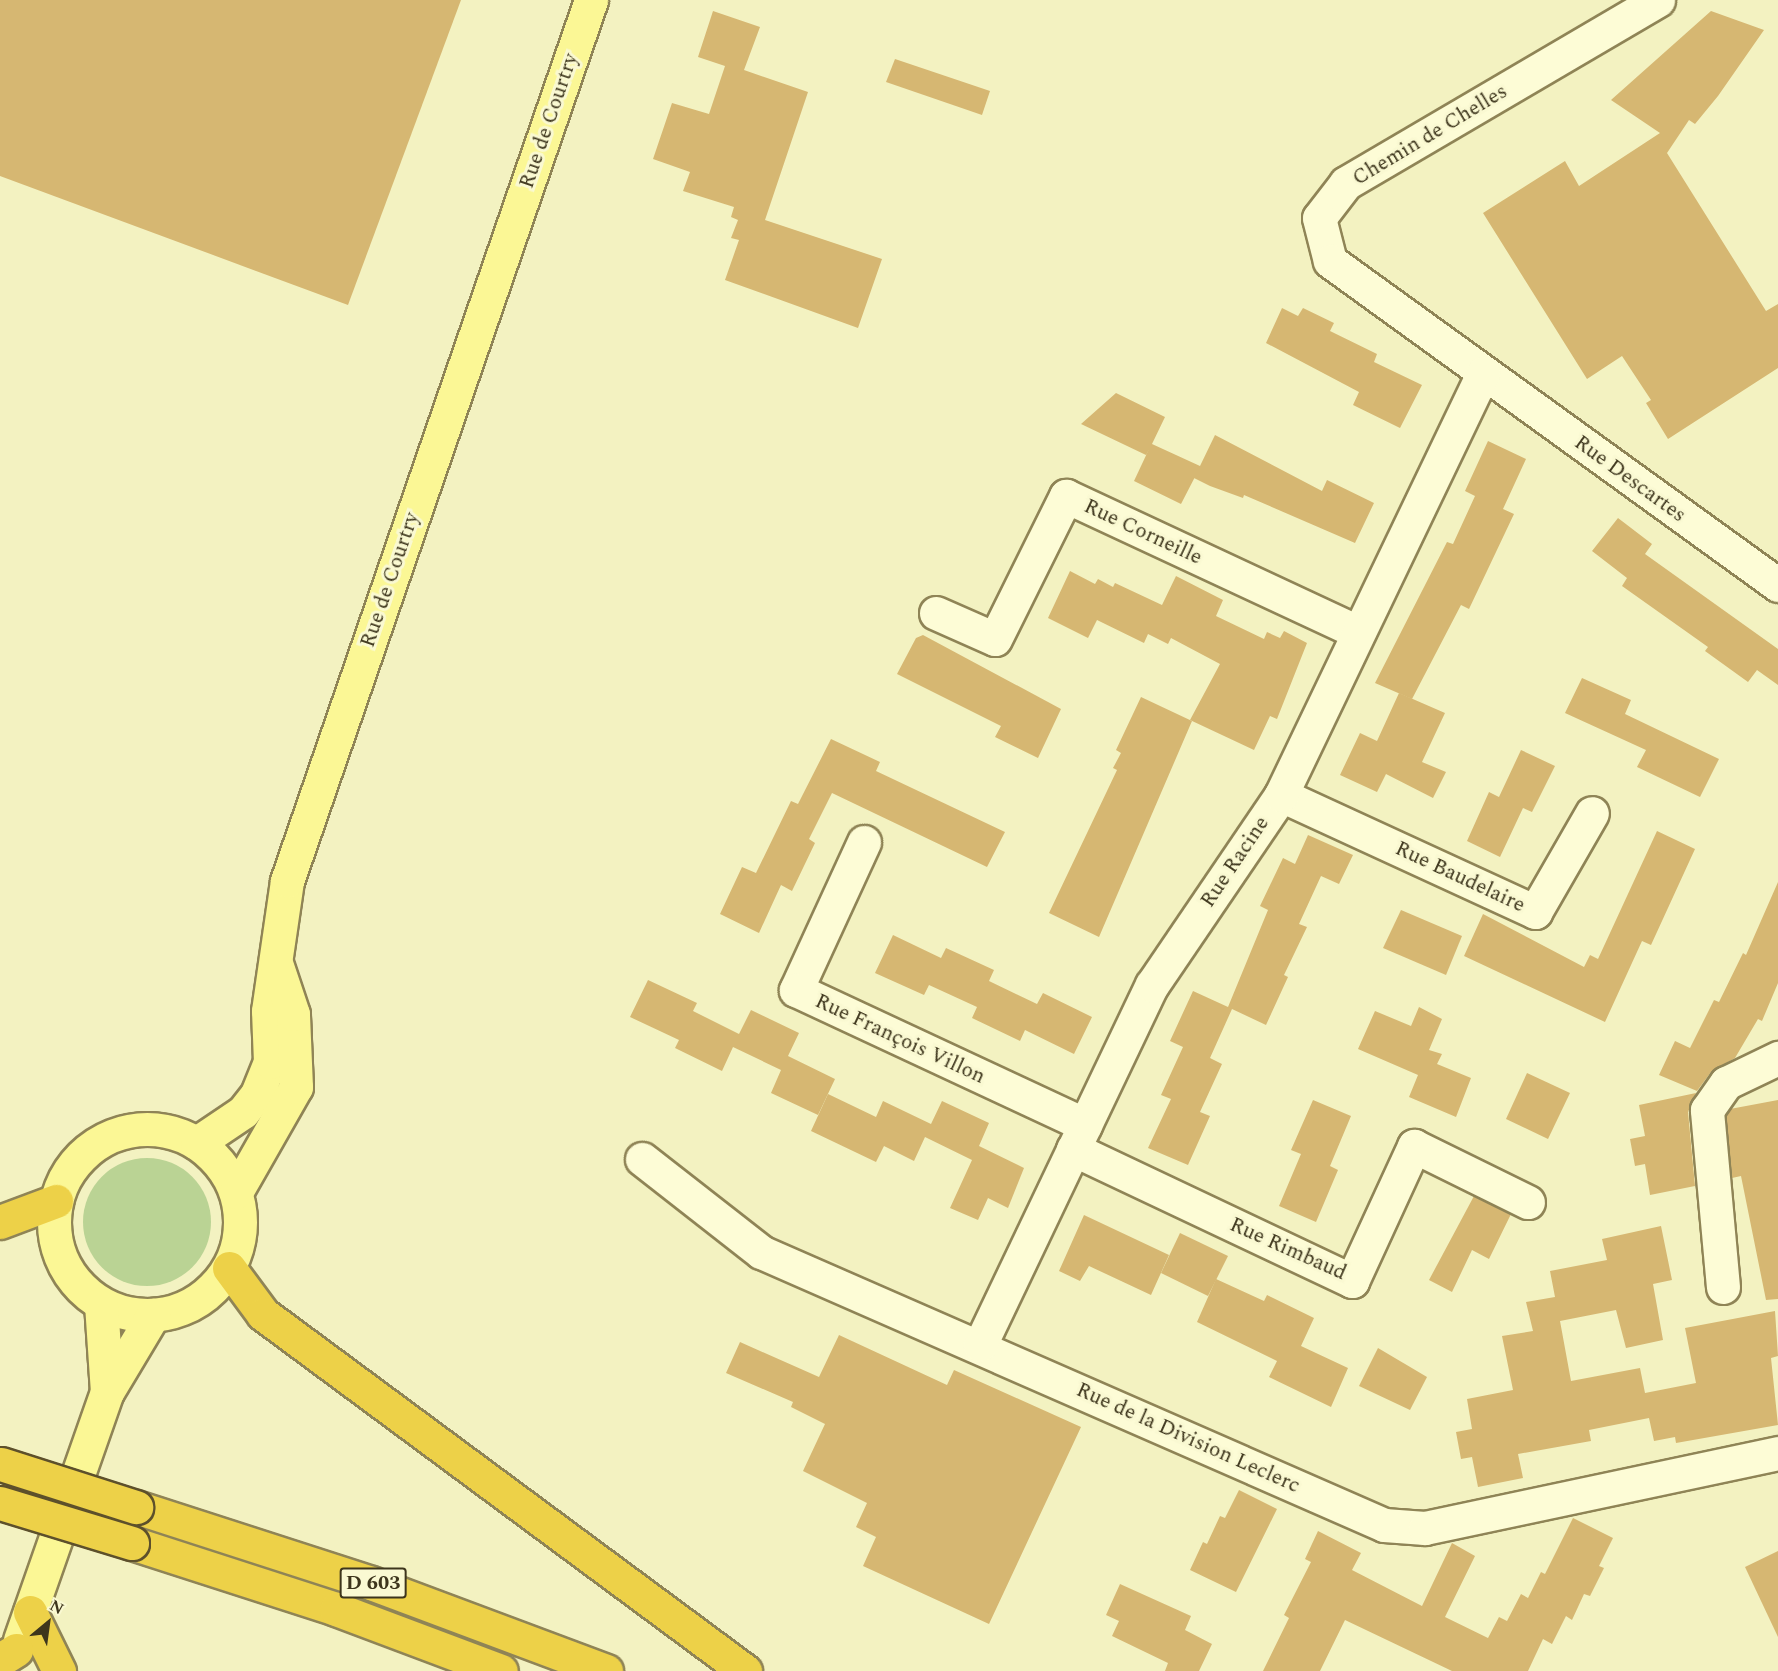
<!DOCTYPE html>
<meta charset="utf-8">
<style>
body{margin:0}
#map{position:relative;width:1778px;height:1671px;overflow:hidden;background:#f3f2c1;font-family:Spectral,serif}
div>[style]{position:absolute}
[style*='--x']{left:calc(var(--x)*1px);top:calc(var(--y)*1px);width:calc(var(--w)*1px);rotate:calc(var(--a)*1deg)}
.green>*{inset:0;background:#bad394}
.round{border-radius:50%}
.building>*{inset:0;background:#d6b772}
.roads{filter:drop-shadow(2px 0 #8f8456) drop-shadow(-2px 0 #8f8456) drop-shadow(0 2px #8f8456) drop-shadow(0 -2px #8f8456)}
.minor>*{height:33px;margin:-16.5px;padding:0 16.5px;transform-origin:16.5px;border-radius:16.5px;background:#fdfcd6}
.major>*{height:33px;margin:-16.5px;padding:0 16.5px;transform-origin:16.5px;border-radius:16.5px;background:#fbf795}
.major>.ring{margin:-16.5px;padding:0;box-sizing:content-box;background:none;border:33px solid #fbf795;border-radius:50%}
.highway>*{height:33px;margin:-16.5px;padding:0 16.5px;transform-origin:16.5px;border-radius:16.5px;background:#edd148}
.bridges{filter:drop-shadow(2px 0 #5d502b) drop-shadow(-2px 0 #5d502b) drop-shadow(0 2px #5d502b) drop-shadow(0 -2px #5d502b)}
.highway-bridge>*{height:33px;margin:-16.5px;padding:0 16.5px;transform-origin:16.5px;border-radius:16.5px;background:#edd148}
span{translate:-50% -50%;white-space:nowrap;text-align:center;line-height:1.15;-webkit-text-stroke:6px #faf9d2;paint-order:stroke}
.shield-label span{padding:2px 4px;background:#faf9d2;border:2px solid;border-radius:4px;-webkit-text-stroke-width:0}
.shield-label{font-size:20px;color:#3d351c;font-weight:700}
.street-label{font-size:21px;color:#3d351c}
.north{position:absolute;left:18px;top:1593px;width:60px;height:60px;-webkit-text-stroke:4px #faf9d2;paint-order:stroke;rotate:29deg;font-size:16px;font-weight:700;line-height:24px;text-align:center;color:#3d351c}
.north::after{content:'';display:block;margin:auto;width:21px;height:27px;background:#3d351c;clip-path:polygon(50% 0,100% 100%,50% 72%,0 100%)}
</style>
<div id="map">
<div class="green">
<i class="round" style="left:83px;top:1158px;width:128px;height:128px"></i>
</div>
<div class="building">
<i style="clip-path:polygon(0 0,461px 0,348px 305px,0 176px)"></i>
<i style="clip-path:polygon(713px 11px,760px 27px,744px 70px,808px 92px,765px 220px,882px 259px,858px 328px,725px 280px,739px 240px,731px 238px,738px 220px,731px 217px,734px 207px,683px 191px,690px 172px,653px 159px,672px 103px,709px 114px,725px 66px,698px 57px)"></i>
<i style="clip-path:polygon(1711px 11px,1764px 30px,1718px 96px,1695px 124px,1689px 120px,1667px 153px,1766px 311px,1778px 304px,1778px 368px,1668px 439px,1646px 403px,1651px 400px,1622px 356px,1587px 379px,1483px 213px,1565px 161px,1579px 186px,1660px 133px,1611px 100px)"></i>
<i style="clip-path:polygon(895px 59px,990px 91px,982px 115px,886px 82px)"></i>
<i style="clip-path:polygon(1282px 308px,1298px 316px,1303px 308px,1334px 323px,1330px 331px,1377px 354px,1374px 362px,1422px 385px,1400px 428px,1353px 405px,1359px 392px,1266px 343px)"></i>
<i style="clip-path:polygon(1116px 393px,1165px 417px,1152px 444px,1200px 466px,1215px 435px,1322px 491px,1327px 480px,1374px 503px,1355px 543px,1244px 495px,1243px 498px,1210px 486px,1194px 478px,1197px 473px,1181px 504px,1134px 481px,1149px 449px,1146px 455px,1081px 424px)"></i>
<i style="clip-path:polygon(1488px 441px,1526px 459px,1503px 509px,1514px 514px,1469px 609px,1461px 605px,1412px 699px,1375px 683px,1447px 542px,1453px 544px,1475px 496px,1465px 491px)"></i>
<i style="clip-path:polygon(1618px 518px,1652px 544px,1645px 554px,1778px 649px,1778px 685px,1757px 670px,1748px 682px,1705px 651px,1708px 647px,1622px 586px,1627px 578px,1592px 551px)"></i>
<i style="clip-path:polygon(1070px 571px,1095px 584px,1098px 579px,1113px 587px,1115px 583px,1162px 605px,1176px 576px,1223px 600px,1216px 616px,1264px 639px,1267px 632px,1280px 638px,1284px 631px,1307px 643px,1277px 719px,1270px 716px,1254px 750px,1190px 720px,1220px 664px,1171px 638px,1168px 644px,1148px 634px,1144px 643px,1097px 620px,1088px 638px,1048px 618px)"></i>
<i style="clip-path:polygon(923px 635px,1061px 709px,1038px 758px,995px 737px,1001px 726px,897px 674px,916px 638px)"></i>
<i style="clip-path:polygon(1582px 678px,1631px 700px,1625px 714px,1719px 759px,1700px 797px,1637px 767px,1646px 750px,1565px 713px)"></i>
<i style="clip-path:polygon(1399px 693px,1445px 713px,1422px 762px,1446px 772px,1433px 798px,1386px 774px,1377px 792px,1340px 775px,1360px 733px,1377px 741px)"></i>
<i style="clip-path:polygon(1141px 697px,1192px 721px,1099px 937px,1049px 913px,1117px 770px,1113px 768px,1121px 753px,1116px 750px)"></i>
<i style="clip-path:polygon(831px 739px,880px 762px,876px 771px,1005px 832px,987px 867px,832px 793px,809px 839px,815px 843px,792px 891px,781px 885px,759px 933px,720px 914px,742px 867px,756px 873px,791px 801px,798px 804px)"></i>
<i style="clip-path:polygon(1521px 750px,1555px 766px,1532px 812px,1523px 808px,1500px 857px,1467px 841px,1489px 792px,1499px 797px)"></i>
<i style="clip-path:polygon(1657px 831px,1695px 849px,1651px 945px,1642px 941px,1605px 1022px,1464px 956px,1483px 914px,1584px 967px,1590px 955px,1598px 959px)"></i>
<i style="clip-path:polygon(1308px 835px,1353px 855px,1339px 884px,1321px 876px,1299px 924px,1307px 927px,1284px 975px,1288px 977px,1266px 1025px,1232px 1009px,1210px 1058px,1222px 1064px,1200px 1112px,1210px 1116px,1188px 1165px,1148px 1148px,1171px 1099px,1161px 1095px,1183px 1047px,1170px 1041px,1193px 991px,1228px 1007px,1268px 910px,1260px 906px,1283px 858px,1295px 864px)"></i>
<i style="clip-path:polygon(1778px 882px,1778px 983px,1762px 1021px,1758px 1019px,1735px 1058px,1711px 1072px,1697px 1091px,1659px 1075px,1675px 1041px,1690px 1048px,1714px 1000px,1719px 1002px,1743px 953px,1746px 955px)"></i>
<i style="clip-path:polygon(1401px 910px,1462px 936px,1446px 975px,1383px 948px)"></i>
<i style="clip-path:polygon(893px 935px,941px 958px,946px 948px,994px 970px,989px 981px,1037px 1004px,1043px 993px,1092px 1017px,1074px 1054px,1025px 1030px,1020px 1041px,972px 1018px,977px 1007px,929px 985px,924px 995px,875px 973px)"></i>
<i style="clip-path:polygon(648px 980px,697px 1003px,693px 1011px,739px 1034px,751px 1010px,799px 1033px,788px 1056px,835px 1079px,818px 1115px,771px 1093px,781px 1070px,733px 1047px,722px 1071px,675px 1048px,679px 1040px,630px 1017px)"></i>
<i style="clip-path:polygon(1419px 1007px,1442px 1019px,1429px 1050px,1442px 1054px,1437px 1064px,1471px 1078px,1456px 1117px,1409px 1097px,1418px 1075px,1358px 1049px,1375px 1011px,1411px 1026px)"></i>
<i style="clip-path:polygon(1527px 1073px,1570px 1093px,1548px 1139px,1506px 1119px)"></i>
<i style="clip-path:polygon(1696px 1093px,1688px 1112px,1695px 1186px,1650px 1195px,1645px 1164px,1635px 1166px,1630px 1139px,1645px 1136px,1639px 1105px)"></i>
<i style="clip-path:polygon(828px 1094px,876px 1117px,883px 1101px,931px 1124px,942px 1101px,989px 1123px,979px 1146px,1024px 1168px,1008px 1208px,988px 1198px,978px 1220px,950px 1208px,972px 1160px,925px 1137px,914px 1161px,884px 1146px,876px 1162px,811px 1131px)"></i>
<i style="clip-path:polygon(1313px 1100px,1351px 1116px,1330px 1166px,1338px 1170px,1316px 1222px,1279px 1206px,1301px 1154px,1291px 1150px)"></i>
<i style="clip-path:polygon(1778px 1100px,1778px 1299px,1766px 1300px,1741px 1176px,1732px 1178px,1726px 1115px,1730px 1109px)"></i>
<i style="clip-path:polygon(1474px 1196px,1511px 1214px,1489px 1259px,1472px 1250px,1452px 1292px,1429px 1280px)"></i>
<i style="clip-path:polygon(1084px 1215px,1169px 1255px,1151px 1295px,1089px 1266px,1080px 1281px,1059px 1271px)"></i>
<i style="clip-path:polygon(1661px 1226px,1672px 1280px,1653px 1284px,1663px 1340px,1626px 1348px,1616px 1310px,1560px 1321px,1571px 1381px,1640px 1368px,1645px 1393px,1696px 1383px,1685px 1328px,1775px 1311px,1778px 1356px,1771px 1358px,1778px 1425px,1676px 1443px,1675px 1437px,1654px 1441px,1649px 1418px,1589px 1430px,1591px 1441px,1518px 1454px,1523px 1478px,1478px 1487px,1472px 1457px,1461px 1459px,1456px 1432px,1472px 1429px,1467px 1399px,1513px 1390px,1502px 1336px,1533px 1331px,1526px 1302px,1555px 1297px,1550px 1271px,1607px 1260px,1602px 1239px)"></i>
<i style="clip-path:polygon(1180px 1233px,1228px 1256px,1208px 1296px,1161px 1273px)"></i>
<i style="clip-path:polygon(1216px 1279px,1264px 1301px,1267px 1295px,1314px 1318px,1301px 1346px,1348px 1368px,1331px 1407px,1269px 1377px,1277px 1361px,1197px 1322px)"></i>
<i style="clip-path:polygon(839px 1335px,947px 1385px,954px 1370px,1081px 1427px,989px 1624px,863px 1566px,876px 1537px,856px 1527px,867px 1503px,803px 1471px,825px 1424px,791px 1407px,793px 1402px,726px 1373px,740px 1342px,819px 1377px)"></i>
<i style="clip-path:polygon(1378px 1348px,1427px 1377px,1410px 1410px,1359px 1386px)"></i>
<i style="clip-path:polygon(1239px 1490px,1277px 1509px,1236px 1592px,1190px 1570px,1203px 1542px,1207px 1544px,1220px 1516px,1225px 1518px)"></i>
<i style="clip-path:polygon(1573px 1518px,1613px 1538px,1599px 1566px,1604px 1568px,1590px 1596px,1584px 1594px,1572px 1620px,1566px 1616px,1552px 1644px,1543px 1639px,1528px 1671px,1452px 1671px,1345px 1620px,1320px 1671px,1263px 1671px,1289px 1618px,1284px 1615px,1311px 1562px,1305px 1559px,1318px 1531px,1361px 1553px,1352px 1570px,1422px 1606px,1452px 1543px,1475px 1556px,1445px 1617px,1488px 1638px,1499px 1617px,1507px 1621px,1521px 1594px,1528px 1598px,1541px 1572px,1545px 1574px)"></i>
<i style="clip-path:polygon(1778px 1551px,1778px 1637px,1745px 1567px)"></i>
<i style="clip-path:polygon(1120px 1584px,1191px 1616px,1185px 1630px,1212px 1644px,1199px 1671px,1165px 1671px,1168px 1663px,1112px 1636px,1119px 1621px,1106px 1615px)"></i>
</div>
<div class="roads">
<div class="minor">
<i style="--x:1658;--y:0;--w:362;--a:149.6"></i>
<i style="--x:1346;--y:183;--w:44;--a:127.6"></i>
<i style="--x:1319;--y:218;--w:44;--a:75.7"></i>
<i style="--x:1330;--y:261;--w:553;--a:35.87"></i>
<i style="--x:936;--y:613;--w:64;--a:23.8"></i>
<i style="--x:995;--y:639;--w:160;--a:-63.6"></i>
<i style="--x:1066;--y:496;--w:321;--a:25"></i>
<i style="--x:1281;--y:795;--w:280;--a:24.7"></i>
<i style="--x:1535;--y:912;--w:114;--a:-60.1"></i>
<i style="--x:864;--y:842;--w:163;--a:114.7"></i>
<i style="--x:796;--y:990;--w:319;--a:25"></i>
<i style="--x:1073;--y:1149;--w:309;--a:25.3"></i>
<i style="--x:1352;--y:1281;--w:149;--a:-65.3"></i>
<i style="--x:1414;--y:1146;--w:127;--a:26.2"></i>
<i style="--x:642;--y:1159;--w:151;--a:38"></i>
<i style="--x:761;--y:1252;--w:680;--a:23.66"></i>
<i style="--x:1384;--y:1525;--w:41;--a:4.2"></i>
<i style="--x:1425;--y:1528;--w:361;--a:-12"></i>
<i style="--x:1723;--y:1287;--w:178;--a:-95.2"></i>
<i style="--x:1707;--y:1110;--w:33;--a:-55"></i>
<i style="--x:1726;--y:1083;--w:58;--a:-25.7"></i>
<i style="--x:980;--y:1345;--w:399;--a:-64.5"></i>
<i style="--x:1152;--y:985;--w:230;--a:-55.8"></i>
<i style="--x:1281;--y:795;--w:468;--a:-64.4"></i>
</div>
<div class="major">
<i class="ring" style="left:54px;top:1129px;width:153px;height:153px"></i>
<i style="--x:197;--y:1143;--w:55;--a:-34"></i>
<i style="--x:243;--y:1112;--w:23;--a:-52"></i>
<i style="--x:257;--y:1094;--w:35;--a:-68"></i>
<i style="--x:270;--y:1062;--w:51;--a:-92.2"></i>
<i style="--x:268;--y:1011;--w:131;--a:-81.7"></i>
<i style="--x:287;--y:881;--w:932;--a:-70.96"></i>
<i style="--x:236;--y:1192;--w:121;--a:-60.3"></i>
<i style="--x:296;--y:1087;--w:73;--a:-92.4"></i>
<i style="--x:293;--y:1014;--w:51;--a:-108.4"></i>
<i style="--x:101;--y:1304;--w:88;--a:86.1"></i>
<i style="--x:20;--y:1640;--w:263;--a:-70.7"></i>
<i style="--x:107;--y:1392;--w:90;--a:-59.1"></i>
</div>
<div class="highway">
<i style="--x:0;--y:1222;--w:60;--a:-20.6"></i>
<i style="--x:229;--y:1268;--w:57;--a:53.5"></i>
<i style="--x:263;--y:1314;--w:600;--a:36.53"></i>
<i style="--x:136;--y:1507;--w:247;--a:17.9"></i>
<i style="--x:371;--y:1583;--w:251;--a:20.5"></i>
<i style="--x:132;--y:1543;--w:214;--a:17.9"></i>
<i style="--x:336;--y:1609;--w:176;--a:20.6"></i>
<i style="--x:30;--y:1612;--w:66;--a:63.8"></i>
<i style="--x:0;--y:1660;--w:19;--a:-32"></i>
</div>
</div>
<div class="bridges">
<div class="highway-bridge">
<i style="--x:1;--y:1464;--w:142;--a:17.7"></i>
<i style="--x:0;--y:1503;--w:138;--a:16.9"></i>
</div>
</div>
<div class="shield-label">
<span style="left:373px;top:1583px">D 603</span>
</div>
<div class="street-label">
<span style="left:549px;top:121px;rotate:-71deg">Rue de Courtry</span>
<span style="left:1430px;top:135px;rotate:-31deg">Chemin de Chelles</span>
<span style="left:1630px;top:479px;rotate:36deg">Rue Descartes</span>
<span style="left:1143px;top:532px;rotate:25deg">Rue Corneille</span>
<span style="left:390px;top:580px;rotate:-71deg">Rue de Courtry</span>
<span style="left:1235px;top:862px;rotate:-56deg">Rue Racine</span>
<span style="left:1460px;top:877px;rotate:25deg">Rue Baudelaire</span>
<span style="left:900px;top:1039px;rotate:25deg">Rue François Villon</span>
<span style="left:1288px;top:1249px;rotate:24deg">Rue Rimbaud</span>
<span style="left:1188px;top:1438px;rotate:24deg">Rue de la Division Leclerc</span>
</div>
<div class="north">N</div>
</div>
